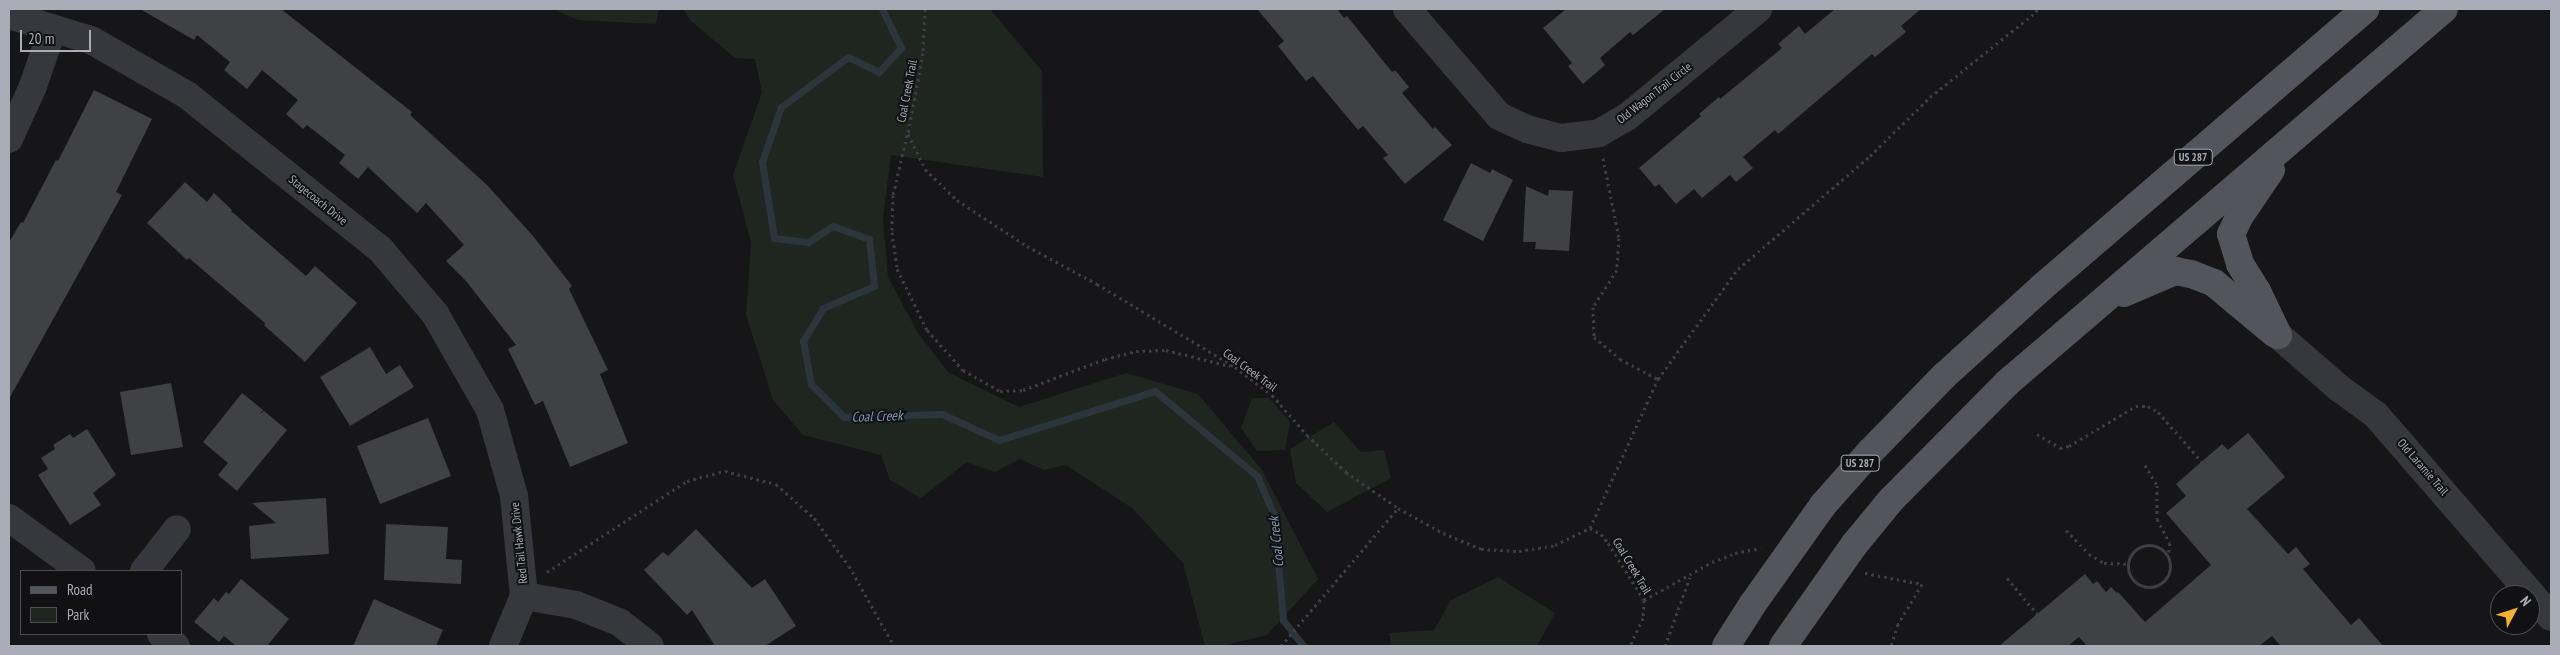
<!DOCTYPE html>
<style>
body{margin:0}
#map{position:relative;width:2560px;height:655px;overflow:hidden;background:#161618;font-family:"PT Sans Narrow",sans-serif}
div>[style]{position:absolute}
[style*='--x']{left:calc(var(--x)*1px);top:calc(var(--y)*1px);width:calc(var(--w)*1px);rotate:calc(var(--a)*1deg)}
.green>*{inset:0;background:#1e261f}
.stream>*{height:7px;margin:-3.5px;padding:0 3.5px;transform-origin:3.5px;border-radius:3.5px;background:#2c353c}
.building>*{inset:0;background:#404145}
.path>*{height:3px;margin-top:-1.5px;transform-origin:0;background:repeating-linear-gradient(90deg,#3d3f44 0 2.5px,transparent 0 6.5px)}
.path>.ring{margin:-1.5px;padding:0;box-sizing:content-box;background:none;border:3px solid #3d3f44;border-radius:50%}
.minor>*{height:28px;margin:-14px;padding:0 14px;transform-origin:14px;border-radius:14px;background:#37383d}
.primary>*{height:28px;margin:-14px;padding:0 14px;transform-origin:14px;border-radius:14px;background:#53555c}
span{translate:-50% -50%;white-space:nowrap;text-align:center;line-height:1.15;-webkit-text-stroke:4px #111113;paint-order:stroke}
.shield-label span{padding:1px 4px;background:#111113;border:1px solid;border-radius:4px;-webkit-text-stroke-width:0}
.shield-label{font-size:11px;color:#a8adb8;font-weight:700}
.street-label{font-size:12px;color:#a8adb8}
.water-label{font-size:14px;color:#7f9bb3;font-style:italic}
.frame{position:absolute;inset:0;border:10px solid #a8adb8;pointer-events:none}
.legend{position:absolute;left:20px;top:570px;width:162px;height:65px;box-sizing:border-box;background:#111113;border:1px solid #4d4f55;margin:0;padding:6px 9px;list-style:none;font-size:15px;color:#a8adb8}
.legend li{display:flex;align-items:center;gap:10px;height:25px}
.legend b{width:25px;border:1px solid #4d4f55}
.north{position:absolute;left:2490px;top:585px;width:50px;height:50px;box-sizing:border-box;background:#111113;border:1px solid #4d4f55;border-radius:50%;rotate:50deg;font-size:14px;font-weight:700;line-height:20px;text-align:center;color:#a8adb8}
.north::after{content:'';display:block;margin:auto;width:18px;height:22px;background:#f2b134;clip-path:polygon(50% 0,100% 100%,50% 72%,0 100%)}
.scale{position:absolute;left:20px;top:30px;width:71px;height:22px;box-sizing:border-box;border:2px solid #a8adb8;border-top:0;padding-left:6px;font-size:15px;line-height:18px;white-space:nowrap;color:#a8adb8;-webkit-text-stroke:4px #111113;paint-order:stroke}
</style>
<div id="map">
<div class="green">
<i style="clip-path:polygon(553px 9px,659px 9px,656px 24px,578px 20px)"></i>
<i style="clip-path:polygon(683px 9px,990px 9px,1042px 71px,1043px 177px,891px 155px,883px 218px,888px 277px,918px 333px,949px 373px,1019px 407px,1126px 373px,1198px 394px,1262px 470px,1318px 579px,1267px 635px,1221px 646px,1205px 646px,1183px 563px,1132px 508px,1066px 465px,1044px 470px,1020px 459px,995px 472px,967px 462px,921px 498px,890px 480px,881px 455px,803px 435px,773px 400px,746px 315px,751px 242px,733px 175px,762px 92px,755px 59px,735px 58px,691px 21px)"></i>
<i style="clip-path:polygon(1252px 398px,1269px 398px,1290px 422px,1285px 450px,1257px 451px,1241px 428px)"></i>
<i style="clip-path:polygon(1334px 422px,1361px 452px,1384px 450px,1391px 478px,1327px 512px,1296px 483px,1290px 449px)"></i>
<i style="clip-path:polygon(1498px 577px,1555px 613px,1537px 646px,1391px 646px,1389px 633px,1434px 630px,1451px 600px)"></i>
</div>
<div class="stream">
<i style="--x:882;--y:9;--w:43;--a:64"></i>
<i style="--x:901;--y:48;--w:33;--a:133"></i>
<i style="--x:879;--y:72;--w:34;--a:-154"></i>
<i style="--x:848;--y:57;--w:84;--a:143.3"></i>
<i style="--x:781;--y:107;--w:58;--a:109.1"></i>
<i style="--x:762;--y:162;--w:77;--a:81"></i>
<i style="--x:774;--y:238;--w:34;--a:7"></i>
<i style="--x:808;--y:242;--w:30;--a:-33"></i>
<i style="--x:833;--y:226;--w:38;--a:20"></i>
<i style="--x:869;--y:239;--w:47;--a:83.9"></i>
<i style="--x:874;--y:286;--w:56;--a:156.7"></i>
<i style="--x:823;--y:308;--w:39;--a:121"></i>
<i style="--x:803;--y:341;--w:44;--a:79.5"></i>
<i style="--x:811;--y:384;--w:47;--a:45"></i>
<i style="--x:844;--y:417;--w:98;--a:-1.8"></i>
<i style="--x:942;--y:414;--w:63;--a:24.5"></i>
<i style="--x:999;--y:440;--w:164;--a:-17.4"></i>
<i style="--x:1155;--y:391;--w:133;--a:39.8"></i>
<i style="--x:1257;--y:476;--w:43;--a:66.4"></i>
<i style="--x:1274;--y:515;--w:105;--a:85.1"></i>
<i style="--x:1283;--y:620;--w:33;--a:52"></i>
</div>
<div class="building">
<i style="clip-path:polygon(140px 9px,281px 9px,412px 112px,410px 115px,487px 185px,533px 236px,572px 286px,569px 289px,608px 370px,600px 374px,628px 443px,570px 467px,543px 401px,535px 405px,508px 349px,516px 345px,466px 281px,446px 261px,464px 245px,426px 203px,417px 213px,368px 167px,358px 179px,339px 163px,345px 155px,307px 125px,303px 129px,286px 114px,298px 100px,262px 70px,247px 89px,224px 70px,230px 62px,197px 35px,194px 40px)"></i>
<i style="clip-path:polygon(1257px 9px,1337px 9px,1344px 18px,1347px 16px,1392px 72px,1395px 70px,1409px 87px,1402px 93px,1433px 129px,1435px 127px,1452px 145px,1405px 184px,1383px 158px,1388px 155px,1363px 126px,1358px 130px,1313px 76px,1306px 81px,1278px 46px,1284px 41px)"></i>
<i style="clip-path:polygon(1566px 9px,1665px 9px,1633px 35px,1630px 32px,1600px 58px,1605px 65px,1583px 84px,1568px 66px,1572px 63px,1543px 28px)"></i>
<i style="clip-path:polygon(1835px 9px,1921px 9px,1901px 26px,1906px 32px,1875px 57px,1872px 54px,1778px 134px,1775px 130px,1743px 157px,1753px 168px,1736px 182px,1730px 175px,1702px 198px,1694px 189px,1676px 204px,1659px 184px,1655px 187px,1639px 168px,1701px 116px,1699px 114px,1719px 97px,1720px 99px,1782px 48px,1778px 44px,1799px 26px,1805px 34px)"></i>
<i style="clip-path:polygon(94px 90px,152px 119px,116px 192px,122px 195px,9px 399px,9px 242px,21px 222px,23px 223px,56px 160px,58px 161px)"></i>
<i style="clip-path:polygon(1471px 163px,1490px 173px,1492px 169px,1513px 180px,1483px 241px,1443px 220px)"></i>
<i style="clip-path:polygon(185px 182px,207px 202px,214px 193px,232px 210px,231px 211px,306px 276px,315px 266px,357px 303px,305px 362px,264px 325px,265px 323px,189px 258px,187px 260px,147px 223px)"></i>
<i style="clip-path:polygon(1526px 186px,1548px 196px,1549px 190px,1573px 191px,1569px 251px,1535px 249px,1536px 242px,1523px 242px)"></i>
<i style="clip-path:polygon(370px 347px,386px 374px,400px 365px,414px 387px,350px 426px,320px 377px)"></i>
<i style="clip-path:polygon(171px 383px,183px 447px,131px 455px,120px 392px)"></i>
<i style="clip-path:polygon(242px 393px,263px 410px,260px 414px,264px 411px,287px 430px,237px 491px,218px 475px,228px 463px,203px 442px)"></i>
<i style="clip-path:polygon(428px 418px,451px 476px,380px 504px,357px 446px)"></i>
<i style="clip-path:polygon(87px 429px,116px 475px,93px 493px,101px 505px,70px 525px,38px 475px,48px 469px,41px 458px,55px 449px,53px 445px,70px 434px,73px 438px)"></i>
<i style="clip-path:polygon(2248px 433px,2285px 477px,2247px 509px,2288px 554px,2296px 547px,2310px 564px,2303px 569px,2351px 625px,2359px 618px,2383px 646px,2281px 646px,2272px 636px,2259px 646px,2087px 646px,2079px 637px,2068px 646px,1999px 646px,2085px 574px,2093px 584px,2097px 581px,2106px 592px,2111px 587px,2117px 593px,2118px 592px,2145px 622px,2211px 565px,2166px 513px,2186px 496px,2176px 484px,2222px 444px,2228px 450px)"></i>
<i style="clip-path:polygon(326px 498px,329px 554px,251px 559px,249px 526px,276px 523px,252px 503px)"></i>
<i style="clip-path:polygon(386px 524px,448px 527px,446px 559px,462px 560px,461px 584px,384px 580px)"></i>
<i style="clip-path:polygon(696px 529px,752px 588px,765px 579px,796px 626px,765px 646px,715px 646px,692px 610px,687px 615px,644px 570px,663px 552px,668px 556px)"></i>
<i style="clip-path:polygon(241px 579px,289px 619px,267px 646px,236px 646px,224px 636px,219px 642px,194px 622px,214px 598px,218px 602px,226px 592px,229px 594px)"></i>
<i style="clip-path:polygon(374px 599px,443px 630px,436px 646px,353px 646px)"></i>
</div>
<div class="path">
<i style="--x:925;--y:9;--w:44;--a:92.6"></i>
<i style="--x:923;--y:53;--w:82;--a:100.5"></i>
<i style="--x:908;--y:134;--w:39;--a:64"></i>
<i style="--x:925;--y:169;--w:45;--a:44.1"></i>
<i style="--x:957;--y:200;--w:84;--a:33.3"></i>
<i style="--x:1027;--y:246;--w:80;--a:28.5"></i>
<i style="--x:1097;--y:284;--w:161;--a:31"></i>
<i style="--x:1235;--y:367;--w:46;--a:37.1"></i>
<i style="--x:1272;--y:395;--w:53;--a:48.8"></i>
<i style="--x:1307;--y:435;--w:54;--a:43.5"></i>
<i style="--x:1346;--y:472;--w:63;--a:34.7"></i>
<i style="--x:1398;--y:508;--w:51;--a:29.1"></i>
<i style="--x:1443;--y:533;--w:41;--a:22.8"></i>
<i style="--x:1481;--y:549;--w:38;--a:3"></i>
<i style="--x:1519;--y:551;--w:36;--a:-9"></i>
<i style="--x:1555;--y:545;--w:39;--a:-26"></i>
<i style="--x:907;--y:135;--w:62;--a:103.1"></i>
<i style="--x:893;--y:195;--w:37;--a:92"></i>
<i style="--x:892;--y:232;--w:37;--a:82"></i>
<i style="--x:897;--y:269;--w:68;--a:63.8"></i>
<i style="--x:927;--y:330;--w:54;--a:48"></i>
<i style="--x:963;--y:370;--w:43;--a:29.6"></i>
<i style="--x:1000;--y:391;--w:23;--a:-2"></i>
<i style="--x:1023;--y:390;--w:88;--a:-20.7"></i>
<i style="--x:1105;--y:359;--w:32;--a:-14"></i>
<i style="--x:1136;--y:351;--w:30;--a:-2"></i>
<i style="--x:1166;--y:350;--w:66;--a:14"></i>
<i style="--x:1603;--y:158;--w:82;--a:78.7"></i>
<i style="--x:1619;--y:238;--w:32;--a:94"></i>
<i style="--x:1617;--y:270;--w:44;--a:123"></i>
<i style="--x:1593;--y:307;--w:30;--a:88"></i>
<i style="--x:1594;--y:337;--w:34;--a:40"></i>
<i style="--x:1620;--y:359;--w:43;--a:27.8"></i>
<i style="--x:2037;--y:434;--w:27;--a:31"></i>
<i style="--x:2060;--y:448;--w:9;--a:-13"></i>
<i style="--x:2069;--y:446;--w:78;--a:-30.8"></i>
<i style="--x:2136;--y:406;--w:12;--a:0"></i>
<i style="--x:2148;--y:406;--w:12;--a:31"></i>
<i style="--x:2158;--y:412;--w:67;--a:48.7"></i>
<i style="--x:2145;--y:465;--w:23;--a:59"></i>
<i style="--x:2157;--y:485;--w:34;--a:90"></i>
<i style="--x:2157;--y:519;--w:27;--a:62"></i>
<i style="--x:2170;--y:543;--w:13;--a:99"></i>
<i style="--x:1590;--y:528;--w:164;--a:-65.5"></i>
<i style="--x:1658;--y:379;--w:136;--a:-54"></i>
<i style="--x:1738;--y:269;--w:174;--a:-40.6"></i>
<i style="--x:1870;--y:156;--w:84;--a:-44.5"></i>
<i style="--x:1930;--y:97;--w:136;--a:-38.7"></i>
<i style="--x:2036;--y:12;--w:3;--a:-72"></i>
<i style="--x:1590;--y:528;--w:13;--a:29"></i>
<i style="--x:1601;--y:534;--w:11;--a:52"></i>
<i style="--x:1608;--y:543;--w:67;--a:57.7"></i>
<i style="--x:1644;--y:600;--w:18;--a:93"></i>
<i style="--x:1643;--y:618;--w:31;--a:115"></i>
<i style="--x:2066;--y:530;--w:33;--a:46"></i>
<i style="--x:2089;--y:554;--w:17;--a:31"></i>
<i style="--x:2104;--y:563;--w:24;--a:2"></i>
<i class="ring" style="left:2128px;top:545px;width:39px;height:39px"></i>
<i style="--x:547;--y:572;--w:167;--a:-33"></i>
<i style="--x:687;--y:481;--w:39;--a:-15"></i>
<i style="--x:725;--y:471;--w:53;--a:14.3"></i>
<i style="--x:776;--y:484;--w:51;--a:41.8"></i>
<i style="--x:814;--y:518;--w:59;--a:53.9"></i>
<i style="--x:849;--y:566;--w:92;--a:60.6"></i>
<i style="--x:1865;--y:573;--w:58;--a:10.9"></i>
<i style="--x:1922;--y:584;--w:47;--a:121"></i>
<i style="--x:1898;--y:624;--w:23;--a:108"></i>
<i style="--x:2007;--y:578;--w:57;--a:49.9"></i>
<i style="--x:1644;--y:600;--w:78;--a:-29.2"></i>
<i style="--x:1712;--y:562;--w:25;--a:-21"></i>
<i style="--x:1735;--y:553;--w:26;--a:-11"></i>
<i style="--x:1281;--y:646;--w:181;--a:-49.7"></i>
<i style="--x:1665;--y:646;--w:73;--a:-70.1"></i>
</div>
<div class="minor">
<i style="--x:1407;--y:9;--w:141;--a:49.3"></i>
<i style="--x:1499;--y:116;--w:31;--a:25"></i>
<i style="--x:1527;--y:129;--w:35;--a:15"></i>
<i style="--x:1561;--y:138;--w:38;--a:-7"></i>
<i style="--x:1599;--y:133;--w:32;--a:-30"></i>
<i style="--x:1627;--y:117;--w:170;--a:-39.5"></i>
<i style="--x:9;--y:15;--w:86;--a:17"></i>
<i style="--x:91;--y:40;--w:111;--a:29.8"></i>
<i style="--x:187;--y:95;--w:248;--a:38.6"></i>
<i style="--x:381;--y:250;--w:84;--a:49.8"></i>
<i style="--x:435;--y:314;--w:111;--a:60.2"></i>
<i style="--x:490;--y:410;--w:89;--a:74.4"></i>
<i style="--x:514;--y:496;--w:100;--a:84.3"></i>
<i style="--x:524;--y:596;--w:54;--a:112.8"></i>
<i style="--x:9;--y:139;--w:58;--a:-65.6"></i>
<i style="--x:33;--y:86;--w:61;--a:-71"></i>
<i style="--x:2278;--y:335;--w:81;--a:41"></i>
<i style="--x:2339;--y:388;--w:46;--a:36.1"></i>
<i style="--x:2376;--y:415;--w:267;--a:49.1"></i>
<i style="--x:9;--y:518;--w:90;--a:36"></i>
<i style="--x:144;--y:571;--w:53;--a:-51.8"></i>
<i style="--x:524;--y:596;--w:53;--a:9.8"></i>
<i style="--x:576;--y:605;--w:46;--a:21.6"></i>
<i style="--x:619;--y:622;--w:39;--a:38"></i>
<i style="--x:161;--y:634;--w:19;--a:39"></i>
</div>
<div class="primary">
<i style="--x:2271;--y:170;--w:57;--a:124.2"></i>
<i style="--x:2239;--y:217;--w:19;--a:115"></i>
<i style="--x:2231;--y:234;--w:31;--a:73"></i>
<i style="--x:2240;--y:264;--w:32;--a:58"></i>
<i style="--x:2257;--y:291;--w:49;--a:64.5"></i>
<i style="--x:2124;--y:293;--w:56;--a:-23.3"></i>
<i style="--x:2175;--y:271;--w:16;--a:11"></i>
<i style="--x:2191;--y:274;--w:25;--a:21"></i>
<i style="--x:2214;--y:283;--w:78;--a:39.8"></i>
<i style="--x:1726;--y:646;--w:49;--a:-57.6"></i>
<i style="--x:1752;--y:605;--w:123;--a:-54.6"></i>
<i style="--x:1823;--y:505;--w:72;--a:-48.4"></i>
<i style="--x:1871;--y:451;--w:105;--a:-45.8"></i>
<i style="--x:1944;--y:376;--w:131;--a:-42.2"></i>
<i style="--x:2041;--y:288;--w:428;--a:-40.7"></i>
<i style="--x:1783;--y:646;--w:123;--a:-54.9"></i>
<i style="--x:1854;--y:545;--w:58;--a:-50.6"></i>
<i style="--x:1891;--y:500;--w:165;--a:-45.2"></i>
<i style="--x:2007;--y:383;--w:575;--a:-40.56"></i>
</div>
<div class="shield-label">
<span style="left:2193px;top:157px">US 287</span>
<span style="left:1860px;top:463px">US 287</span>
</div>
<div class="street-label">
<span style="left:907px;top:91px;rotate:-79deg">Coal Creek Trail</span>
<span style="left:1654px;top:93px;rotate:-38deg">Old Wagon Trail Circle</span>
<span style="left:318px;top:200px;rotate:39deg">Stagecoach Drive</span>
<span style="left:1250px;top:370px;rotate:36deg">Coal Creek Trail</span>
<span style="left:2423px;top:467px;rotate:49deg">Old Laramie Trail</span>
<span style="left:519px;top:543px;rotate:-96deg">Red Tail Hawk Drive</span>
<span style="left:1632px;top:566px;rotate:59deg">Coal Creek Trail</span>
</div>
<div class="water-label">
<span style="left:877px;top:416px;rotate:-2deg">Coal Creek</span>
<span style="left:1276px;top:542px;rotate:-96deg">Coal Creek</span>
</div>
<div class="frame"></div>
<ul class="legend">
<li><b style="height:6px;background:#53555c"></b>Road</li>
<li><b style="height:14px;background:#1e261f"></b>Park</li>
</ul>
<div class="north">N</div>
<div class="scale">20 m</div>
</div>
